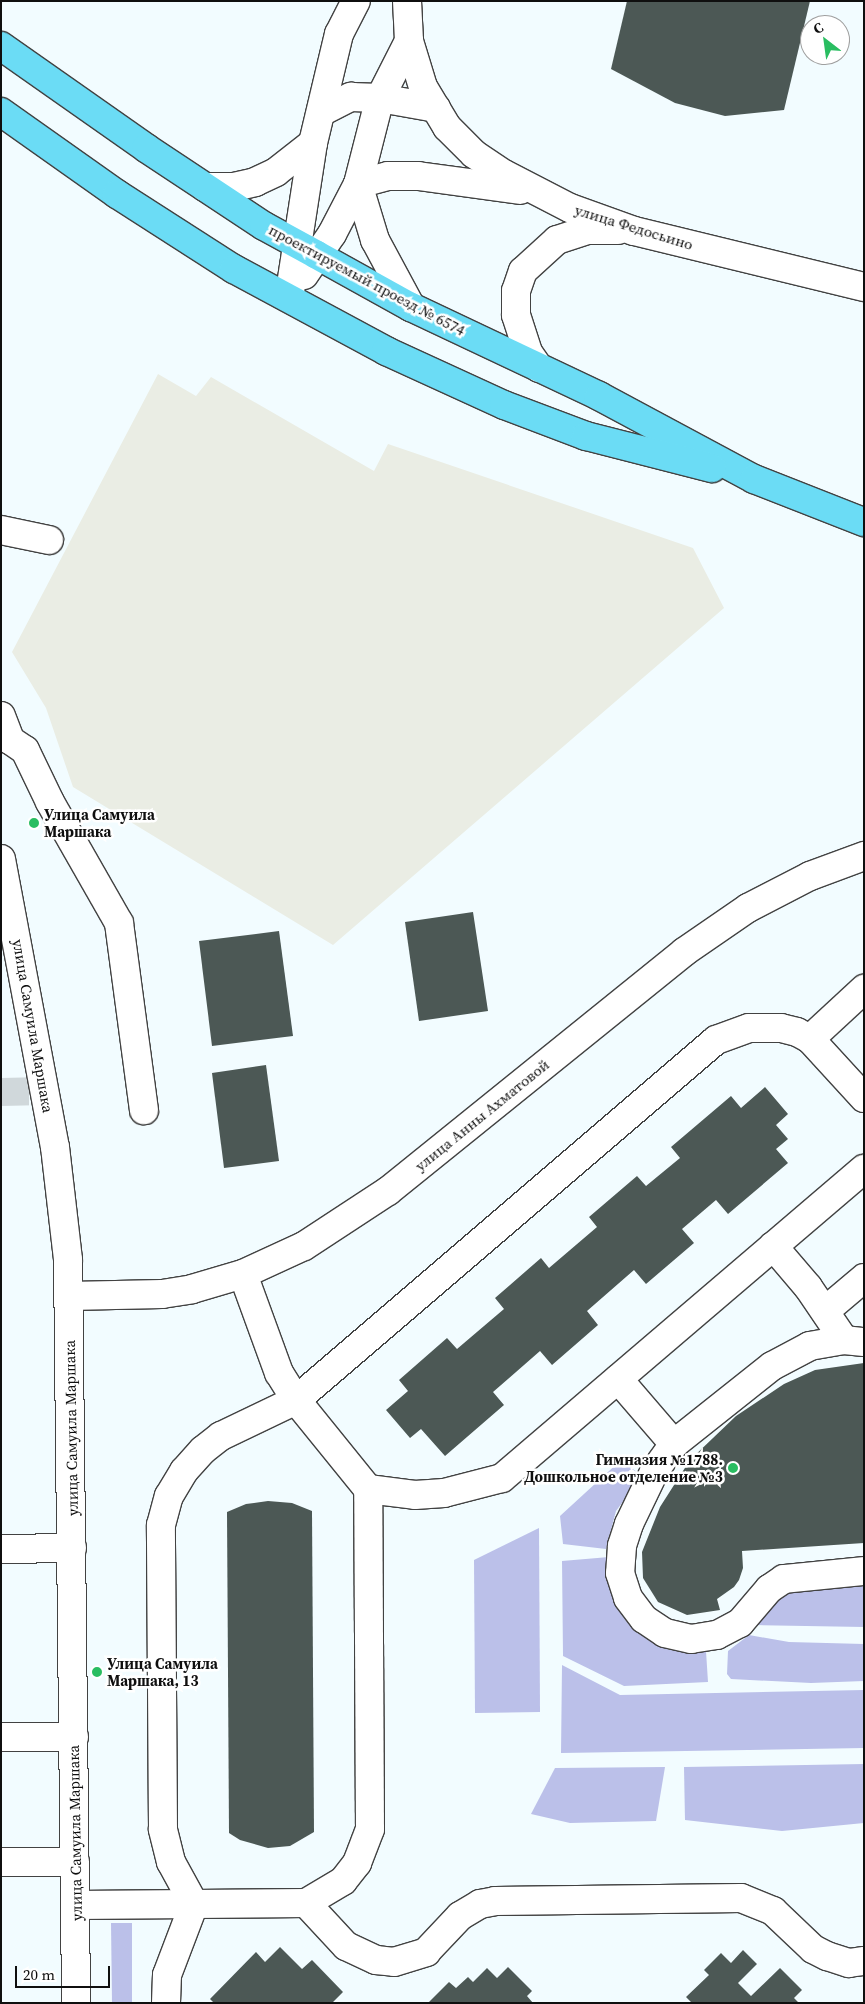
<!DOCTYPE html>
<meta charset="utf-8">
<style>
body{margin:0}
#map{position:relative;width:865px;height:2004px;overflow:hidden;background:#f2fcff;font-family:"Source Serif 4",serif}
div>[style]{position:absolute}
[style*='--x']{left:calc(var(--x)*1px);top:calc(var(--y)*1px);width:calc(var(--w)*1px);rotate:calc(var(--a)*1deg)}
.industrial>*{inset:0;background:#eaede4}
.green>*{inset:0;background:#bbc0e9}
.building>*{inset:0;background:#4c5855}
.minor-tunnel>*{height:28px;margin-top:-14px;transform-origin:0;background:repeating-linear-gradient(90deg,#d0d8db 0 28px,transparent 0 42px)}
.roads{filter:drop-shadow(1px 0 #424242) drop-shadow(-1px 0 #424242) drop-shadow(0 1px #424242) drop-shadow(0 -1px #424242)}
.minor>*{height:28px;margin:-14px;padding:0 14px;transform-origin:14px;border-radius:14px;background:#fff}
.major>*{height:28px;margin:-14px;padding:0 14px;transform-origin:14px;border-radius:14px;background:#6bdcf5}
.dots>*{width:14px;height:14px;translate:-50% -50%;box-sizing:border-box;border:2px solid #fff;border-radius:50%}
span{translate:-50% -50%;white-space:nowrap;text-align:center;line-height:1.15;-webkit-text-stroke:5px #fff;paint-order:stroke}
.street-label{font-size:15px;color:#0f0f0f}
.poi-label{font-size:15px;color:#0f0f0f;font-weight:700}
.left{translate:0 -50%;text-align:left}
.right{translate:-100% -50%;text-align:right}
.frame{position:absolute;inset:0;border:2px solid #0f0f0f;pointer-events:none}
.north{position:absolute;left:800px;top:15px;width:50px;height:50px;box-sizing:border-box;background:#fff;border:1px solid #9f9f9f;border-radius:50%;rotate:330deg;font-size:14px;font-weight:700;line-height:20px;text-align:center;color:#0f0f0f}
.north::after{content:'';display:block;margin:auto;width:18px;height:22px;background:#29bd61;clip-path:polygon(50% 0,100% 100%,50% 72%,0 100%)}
.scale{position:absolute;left:15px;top:1966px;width:95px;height:22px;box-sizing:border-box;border:2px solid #0f0f0f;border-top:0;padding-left:6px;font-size:15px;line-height:18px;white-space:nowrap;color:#0f0f0f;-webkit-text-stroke:4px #fff;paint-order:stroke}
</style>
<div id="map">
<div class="industrial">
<i style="clip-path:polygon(158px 374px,196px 396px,211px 377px,374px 471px,388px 444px,693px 548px,724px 608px,333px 945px,73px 787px,46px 708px,12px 652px)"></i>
</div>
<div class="green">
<i style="clip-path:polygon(621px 1460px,642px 1476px,616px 1511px,606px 1549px,563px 1544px,560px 1516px)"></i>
<i style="clip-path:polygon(539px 1528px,540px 1712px,475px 1713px,474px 1560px)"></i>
<i style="clip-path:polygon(609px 1557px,611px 1591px,624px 1618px,636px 1632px,669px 1650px,706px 1651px,708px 1682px,624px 1686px,563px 1656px,562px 1561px)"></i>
<i style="clip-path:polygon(864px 1586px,864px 1627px,755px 1625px,786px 1590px)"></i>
<i style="clip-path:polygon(749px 1635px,789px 1642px,864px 1644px,864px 1681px,811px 1683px,731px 1679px,727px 1674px,728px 1651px)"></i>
<i style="clip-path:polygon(562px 1665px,620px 1695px,864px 1690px,864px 1748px,561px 1753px)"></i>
<i style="clip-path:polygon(864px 1764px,864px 1823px,782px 1831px,685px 1820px,684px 1767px)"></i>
<i style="clip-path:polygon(665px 1767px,656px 1821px,570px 1823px,531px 1814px,555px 1768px)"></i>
<i style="clip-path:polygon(111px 1923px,132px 1923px,132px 2003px,112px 2003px)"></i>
</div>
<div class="building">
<i style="clip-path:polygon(627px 1px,810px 1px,784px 110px,725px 116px,675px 103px,611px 69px)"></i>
<i style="clip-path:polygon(473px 912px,488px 1011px,419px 1021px,405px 922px)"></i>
<i style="clip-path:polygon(279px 931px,293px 1036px,212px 1046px,199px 941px)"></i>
<i style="clip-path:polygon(266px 1065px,279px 1161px,224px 1168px,212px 1073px)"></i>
<i style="clip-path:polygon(765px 1087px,788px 1114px,776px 1125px,788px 1139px,776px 1149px,788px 1163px,728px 1214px,716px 1200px,682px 1229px,694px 1243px,646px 1284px,634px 1270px,587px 1311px,598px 1325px,552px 1365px,540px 1351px,493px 1392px,504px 1405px,445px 1456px,421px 1429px,410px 1438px,386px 1410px,408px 1391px,399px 1380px,447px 1338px,457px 1349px,484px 1326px,504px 1309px,495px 1298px,541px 1258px,549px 1268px,597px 1227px,589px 1217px,637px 1176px,646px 1186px,680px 1158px,671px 1147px,731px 1096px,741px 1108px)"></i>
<i style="clip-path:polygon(864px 1363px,864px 1543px,742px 1551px,743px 1568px,739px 1580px,734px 1587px,717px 1599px,720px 1610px,687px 1615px,658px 1602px,643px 1578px,642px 1552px,660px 1507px,690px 1460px,736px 1416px,784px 1384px,815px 1370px)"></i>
<i style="clip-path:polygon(268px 1501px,292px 1503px,312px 1511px,314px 1832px,290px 1846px,268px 1848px,240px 1840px,229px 1833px,227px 1512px,246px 1504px)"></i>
<i style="clip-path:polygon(280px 1947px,302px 1969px,312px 1960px,343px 1992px,332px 2003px,214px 2003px,210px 1999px,256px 1952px,265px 1962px)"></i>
<i style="clip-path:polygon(743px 1950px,757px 1964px,738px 1983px,751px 1996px,780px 1968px,802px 1990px,794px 1998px,799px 2003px,692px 2003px,686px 1997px,709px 1975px,704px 1970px,721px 1953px,731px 1963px)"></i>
<i style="clip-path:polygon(508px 1967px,532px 1991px,527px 1996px,533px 2003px,428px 2003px,449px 1982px,456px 1988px,468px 1977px,473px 1982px,487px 1968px,497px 1978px)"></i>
</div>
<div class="minor-tunnel">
<i style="--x:1;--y:1092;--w:44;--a:-1.3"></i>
</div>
<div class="roads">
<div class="minor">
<i style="--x:407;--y:1;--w:40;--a:87.1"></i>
<i style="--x:409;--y:41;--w:48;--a:73.1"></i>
<i style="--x:423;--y:87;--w:47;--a:59"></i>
<i style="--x:447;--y:127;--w:38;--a:45"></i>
<i style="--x:474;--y:154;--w:36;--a:34"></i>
<i style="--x:504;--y:174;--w:74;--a:27.3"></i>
<i style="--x:570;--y:208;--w:68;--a:19.8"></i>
<i style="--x:634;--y:231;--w:237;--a:13.7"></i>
<i style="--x:321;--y:112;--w:34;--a:-27"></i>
<i style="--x:351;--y:97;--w:29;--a:2"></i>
<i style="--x:380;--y:98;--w:57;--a:10.1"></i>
<i style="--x:358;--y:184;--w:31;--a:-15"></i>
<i style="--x:388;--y:176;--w:30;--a:0"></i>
<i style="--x:418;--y:176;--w:103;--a:7.8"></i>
<i style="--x:358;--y:184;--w:59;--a:73.1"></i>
<i style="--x:375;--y:240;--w:76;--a:61.8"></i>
<i style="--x:205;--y:187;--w:29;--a:0"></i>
<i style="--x:234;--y:187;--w:22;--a:-13"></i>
<i style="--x:255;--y:182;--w:23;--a:-25"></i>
<i style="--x:276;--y:172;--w:47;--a:-38.1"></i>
<i style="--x:304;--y:275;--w:50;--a:-55.7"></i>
<i style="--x:332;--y:234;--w:56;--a:-62.5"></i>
<i style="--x:358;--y:184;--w:89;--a:-75.7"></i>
<i style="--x:380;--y:98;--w:64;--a:-63"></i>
<i style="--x:289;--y:298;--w:157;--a:-81.2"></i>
<i style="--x:313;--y:143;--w:112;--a:-76.6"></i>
<i style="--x:339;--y:34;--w:37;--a:-63"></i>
<i style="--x:539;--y:368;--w:19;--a:-125"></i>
<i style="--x:528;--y:352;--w:39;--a:-108"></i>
<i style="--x:516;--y:315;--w:24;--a:-90"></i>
<i style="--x:516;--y:291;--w:21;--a:-71"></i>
<i style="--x:523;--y:271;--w:46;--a:-42.4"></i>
<i style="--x:557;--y:240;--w:33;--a:-18"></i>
<i style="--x:588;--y:230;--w:30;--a:0"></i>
<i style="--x:1;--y:530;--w:49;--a:11.8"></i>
<i style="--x:1;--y:716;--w:26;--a:69"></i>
<i style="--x:10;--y:740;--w:18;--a:34"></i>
<i style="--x:25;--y:750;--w:58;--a:64.3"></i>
<i style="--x:50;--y:802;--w:139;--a:60.3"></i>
<i style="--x:119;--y:923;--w:189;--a:82.4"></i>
<i style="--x:1;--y:859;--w:293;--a:79.4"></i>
<i style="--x:55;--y:1147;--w:114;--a:83.4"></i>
<i style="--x:68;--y:1260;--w:743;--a:89.38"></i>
<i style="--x:810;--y:1039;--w:74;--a:-42.8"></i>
<i style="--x:773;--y:1246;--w:54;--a:49.5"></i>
<i style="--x:808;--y:1287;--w:64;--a:55.8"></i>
<i style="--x:844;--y:1340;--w:20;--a:6"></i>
<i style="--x:69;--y:1296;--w:93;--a:-1.2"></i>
<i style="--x:162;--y:1294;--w:30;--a:-9"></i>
<i style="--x:192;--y:1289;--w:53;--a:-16.4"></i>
<i style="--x:243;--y:1274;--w:67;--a:-24.7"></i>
<i style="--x:304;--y:1246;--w:100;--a:-33.2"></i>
<i style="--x:388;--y:1191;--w:380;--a:-38.9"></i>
<i style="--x:684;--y:952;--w:78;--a:-34.5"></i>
<i style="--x:748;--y:908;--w:70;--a:-27.3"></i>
<i style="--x:810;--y:876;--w:58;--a:-20.3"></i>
<i style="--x:825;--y:1311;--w:51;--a:-40.2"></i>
<i style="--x:844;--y:1340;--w:35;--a:170"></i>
<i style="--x:810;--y:1346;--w:43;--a:152.2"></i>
<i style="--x:772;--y:1366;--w:125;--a:141.5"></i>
<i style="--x:674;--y:1444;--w:34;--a:126"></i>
<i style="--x:654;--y:1472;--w:58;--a:115.7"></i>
<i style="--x:629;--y:1524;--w:23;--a:108"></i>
<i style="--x:622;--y:1546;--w:27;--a:94"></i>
<i style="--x:620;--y:1573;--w:26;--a:72"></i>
<i style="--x:628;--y:1598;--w:26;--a:53"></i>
<i style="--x:644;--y:1619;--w:25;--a:34"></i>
<i style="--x:665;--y:1633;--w:27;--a:13"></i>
<i style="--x:691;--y:1639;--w:26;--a:-9"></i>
<i style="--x:717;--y:1635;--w:26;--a:-28"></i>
<i style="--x:740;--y:1623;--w:45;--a:-49.5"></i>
<i style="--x:769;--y:1589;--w:18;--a:-34"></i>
<i style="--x:784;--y:1579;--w:80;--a:-5.7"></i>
<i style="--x:618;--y:1379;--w:86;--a:49.3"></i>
<i style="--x:368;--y:1489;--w:47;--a:7.3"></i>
<i style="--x:415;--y:1495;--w:29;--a:-4"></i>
<i style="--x:444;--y:1493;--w:60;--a:-14.5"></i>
<i style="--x:502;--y:1478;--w:476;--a:-40.5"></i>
<i style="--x:1;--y:1549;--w:71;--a:-0.8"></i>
<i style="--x:1;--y:1737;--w:73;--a:0"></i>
<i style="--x:1;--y:1862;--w:74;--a:0"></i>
<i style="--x:306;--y:1903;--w:59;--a:47.1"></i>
<i style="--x:346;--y:1946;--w:33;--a:25"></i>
<i style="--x:376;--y:1960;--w:18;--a:6"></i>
<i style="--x:394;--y:1962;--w:34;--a:-17"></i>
<i style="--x:426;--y:1952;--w:50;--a:-46.6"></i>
<i style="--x:460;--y:1916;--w:23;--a:-31"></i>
<i style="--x:480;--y:1904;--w:15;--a:-11"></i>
<i style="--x:495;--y:1901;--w:246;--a:-0.7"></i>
<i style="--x:741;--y:1898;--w:35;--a:22"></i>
<i style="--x:773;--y:1911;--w:55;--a:43.5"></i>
<i style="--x:813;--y:1949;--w:16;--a:27"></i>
<i style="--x:827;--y:1956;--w:23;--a:18"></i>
<i style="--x:849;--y:1963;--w:15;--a:-8"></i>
<i style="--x:75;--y:1905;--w:119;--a:-0.5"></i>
<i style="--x:194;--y:1904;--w:48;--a:-118.7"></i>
<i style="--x:171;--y:1862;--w:34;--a:-104"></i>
<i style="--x:163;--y:1829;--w:304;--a:-90.4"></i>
<i style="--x:161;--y:1525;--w:30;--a:-75"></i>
<i style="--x:169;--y:1496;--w:29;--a:-59"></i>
<i style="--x:184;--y:1471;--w:28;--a:-48"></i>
<i style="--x:203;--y:1450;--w:23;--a:-38"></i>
<i style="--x:221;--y:1436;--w:83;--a:-25.6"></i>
<i style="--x:296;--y:1400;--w:553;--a:-40.6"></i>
<i style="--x:716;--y:1040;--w:35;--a:-20"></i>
<i style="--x:749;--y:1028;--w:32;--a:0"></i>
<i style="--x:781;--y:1028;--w:16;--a:14"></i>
<i style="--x:797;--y:1032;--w:15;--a:28"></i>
<i style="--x:810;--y:1039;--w:80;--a:47.5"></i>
<i style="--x:166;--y:2003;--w:28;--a:-88"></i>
<i style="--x:167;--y:1975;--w:76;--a:-69.2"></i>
<i style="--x:194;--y:1904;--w:112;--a:-0.5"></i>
<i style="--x:306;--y:1903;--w:43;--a:-30.7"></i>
<i style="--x:343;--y:1881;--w:23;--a:-52"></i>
<i style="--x:357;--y:1863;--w:36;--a:-69"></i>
<i style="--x:370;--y:1829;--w:340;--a:-90.3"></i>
<i style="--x:368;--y:1489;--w:114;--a:-129"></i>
<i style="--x:296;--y:1400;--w:32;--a:-122"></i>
<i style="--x:279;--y:1373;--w:105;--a:-110"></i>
</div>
<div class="major">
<i style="--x:1;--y:46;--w:177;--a:35.1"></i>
<i style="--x:146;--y:148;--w:141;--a:33.5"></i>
<i style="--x:264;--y:226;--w:60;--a:28.7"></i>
<i style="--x:317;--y:255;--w:107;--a:29"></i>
<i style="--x:411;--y:307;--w:208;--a:25.3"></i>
<i style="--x:599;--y:396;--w:176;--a:28.2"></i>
<i style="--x:754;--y:479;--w:118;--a:21.4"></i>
<i style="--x:1;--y:112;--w:142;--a:35.3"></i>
<i style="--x:117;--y:194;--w:139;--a:32.7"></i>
<i style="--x:234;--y:269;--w:173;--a:28.3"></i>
<i style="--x:386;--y:351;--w:130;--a:24.6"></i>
<i style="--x:504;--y:405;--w:88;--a:20.7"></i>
<i style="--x:586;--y:436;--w:130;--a:14.3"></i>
</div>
</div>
<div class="dots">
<i style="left:34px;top:823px;background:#29bd61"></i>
<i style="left:733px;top:1468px;background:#29bd61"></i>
<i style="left:97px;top:1672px;background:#29bd61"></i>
</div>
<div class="street-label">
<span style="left:634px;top:227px;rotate:17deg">улица Федосьино</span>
<span style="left:367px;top:280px;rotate:28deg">проектируемый проезд № 6574</span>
<span style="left:33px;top:1026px;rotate:80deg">улица Самуила Маршака</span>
<span style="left:482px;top:1115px;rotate:-39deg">улица Анны Ахматовой</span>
<span style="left:71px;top:1428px;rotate:-91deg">улица Самуила Маршака</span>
<span style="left:75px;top:1833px;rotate:-91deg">улица Самуила Маршака</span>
</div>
<div class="poi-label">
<span class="left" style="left:44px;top:823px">Улица Самуила<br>Маршака</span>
<span class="right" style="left:723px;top:1468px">Гимназия №1788.<br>Дошкольное отделение №3</span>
<span class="left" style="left:107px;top:1672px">Улица Самуила<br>Маршака, 13</span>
</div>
<div class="frame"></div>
<div class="north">С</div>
<div class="scale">20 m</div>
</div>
